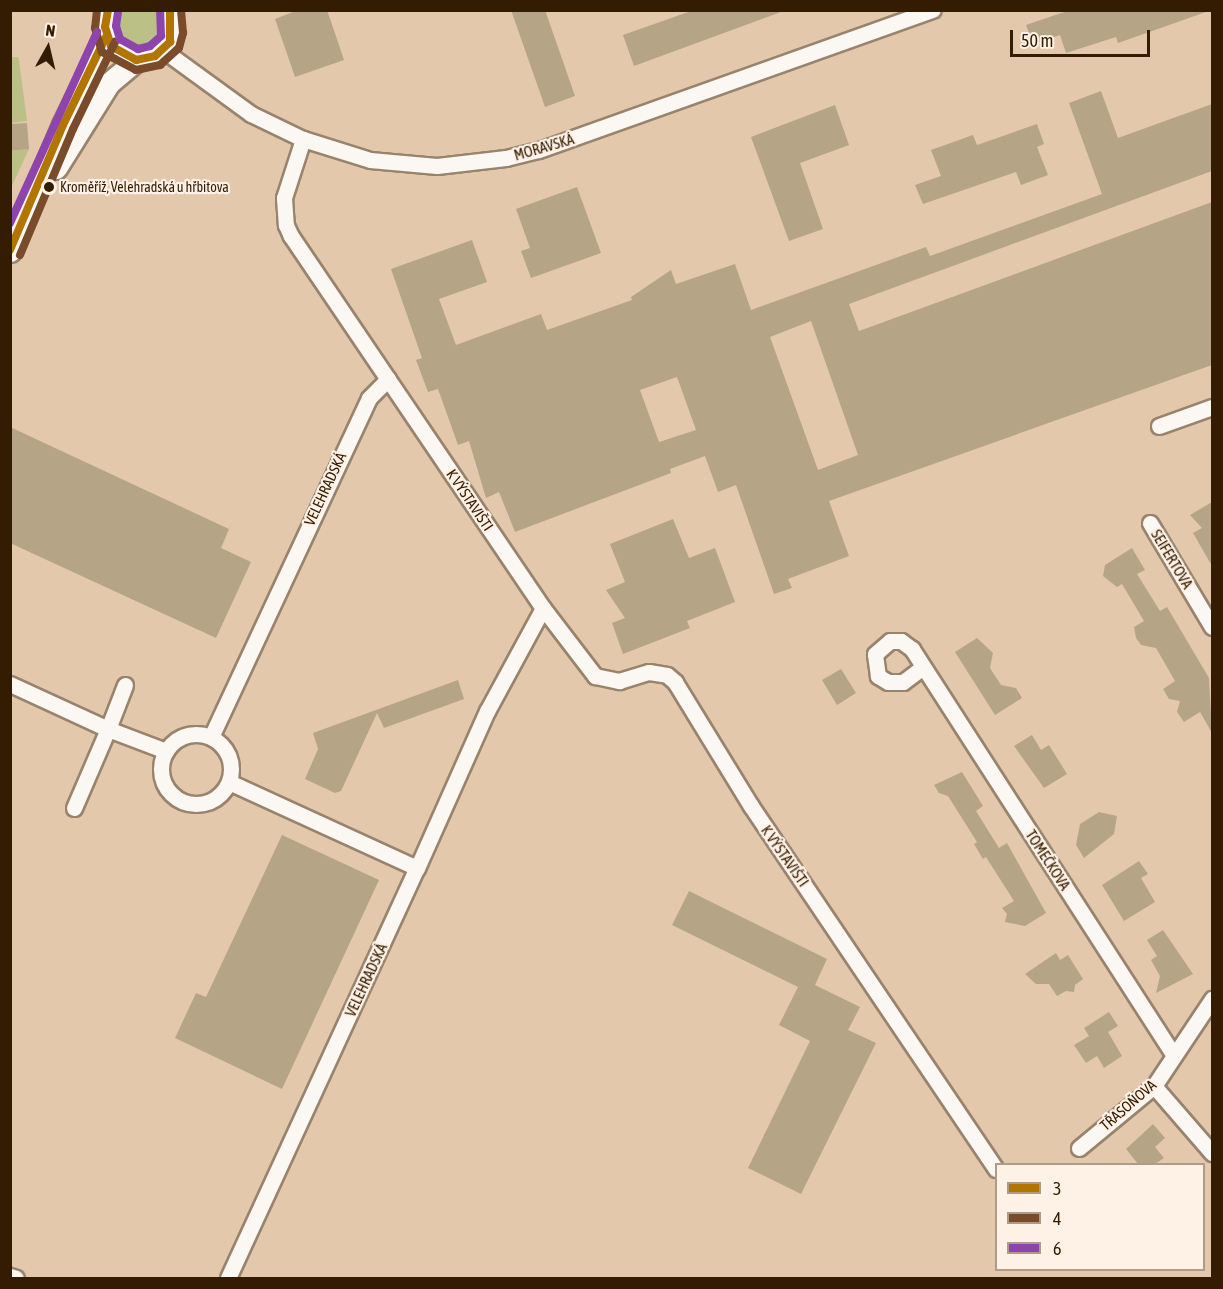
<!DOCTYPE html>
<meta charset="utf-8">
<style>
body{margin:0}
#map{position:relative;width:1223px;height:1289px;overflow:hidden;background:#e3c8ac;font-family:"Asap Condensed",sans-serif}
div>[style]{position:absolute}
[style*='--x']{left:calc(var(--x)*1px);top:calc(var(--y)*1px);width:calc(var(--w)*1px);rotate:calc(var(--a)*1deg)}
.green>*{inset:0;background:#bbc186}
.building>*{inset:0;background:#b6a487}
.roads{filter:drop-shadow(2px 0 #98836d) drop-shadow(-2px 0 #98836d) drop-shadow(0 2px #98836d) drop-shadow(0 -2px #98836d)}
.minor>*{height:15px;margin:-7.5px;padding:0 7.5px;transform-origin:7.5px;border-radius:7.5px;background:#fbf7f3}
.minor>.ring{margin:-7.5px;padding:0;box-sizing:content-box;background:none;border:15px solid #fbf7f3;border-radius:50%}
.secondary>*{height:21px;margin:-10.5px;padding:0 10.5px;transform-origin:10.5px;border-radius:10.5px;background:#fbf7f3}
.bus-1>*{height:8px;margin:-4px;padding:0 4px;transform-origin:4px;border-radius:4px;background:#b27600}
.bus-2>*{height:8px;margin:-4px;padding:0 4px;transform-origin:4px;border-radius:4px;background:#7a4b2a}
.bus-3>*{height:8px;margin:-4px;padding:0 4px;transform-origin:4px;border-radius:4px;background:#8e44ad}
.dots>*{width:16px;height:16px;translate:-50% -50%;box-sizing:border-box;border:3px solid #fef1e5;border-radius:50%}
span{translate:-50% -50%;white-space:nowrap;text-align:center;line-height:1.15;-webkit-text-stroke:4.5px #fef1e5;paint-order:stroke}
.bus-label{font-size:14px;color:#331c01}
.left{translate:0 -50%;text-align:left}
.street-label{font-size:15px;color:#331c01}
.frame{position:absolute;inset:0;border:12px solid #331c01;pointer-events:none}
.legend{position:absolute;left:995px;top:1163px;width:210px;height:108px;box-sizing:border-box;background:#fef1e5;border:2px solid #ad9c8a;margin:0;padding:8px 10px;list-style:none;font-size:18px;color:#331c01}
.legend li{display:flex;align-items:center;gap:12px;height:30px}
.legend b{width:30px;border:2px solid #ad9c8a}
.north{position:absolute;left:18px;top:18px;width:60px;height:60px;-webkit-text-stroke:4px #fef1e5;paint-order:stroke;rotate:8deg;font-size:16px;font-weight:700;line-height:24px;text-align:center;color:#331c01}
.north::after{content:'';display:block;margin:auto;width:21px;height:27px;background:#331c01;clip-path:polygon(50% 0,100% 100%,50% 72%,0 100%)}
.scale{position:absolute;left:1010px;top:30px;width:140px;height:27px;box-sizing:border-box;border:3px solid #331c01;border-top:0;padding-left:8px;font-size:18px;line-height:21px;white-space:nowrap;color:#331c01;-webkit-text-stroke:4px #fef1e5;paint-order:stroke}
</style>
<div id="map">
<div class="green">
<i style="clip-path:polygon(119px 11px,158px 11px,163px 30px,159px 40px,140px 51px,120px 42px,114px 22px)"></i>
<i style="clip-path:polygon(11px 57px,18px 57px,19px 60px,27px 121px,11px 123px)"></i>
<i style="clip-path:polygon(29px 149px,11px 188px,11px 151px)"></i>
</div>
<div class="building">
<i style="clip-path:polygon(298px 10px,327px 10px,344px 60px,295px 77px,275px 19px)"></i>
<i style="clip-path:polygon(511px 10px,545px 10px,575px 96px,545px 107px)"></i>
<i style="clip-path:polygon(694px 10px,781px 10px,781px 12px,634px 66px,623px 35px)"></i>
<i style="clip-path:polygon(1070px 10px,1206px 10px,1206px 12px,1118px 43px,1116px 37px,1066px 53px,1060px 35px,1033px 44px,1026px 25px)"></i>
<i style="clip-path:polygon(evenodd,1101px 91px,1118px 138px,1212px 104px,1212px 171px,849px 304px,859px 331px,1212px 202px,1212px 365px,829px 501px,849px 556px,788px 579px,792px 588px,774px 594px,736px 485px,718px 492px,705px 456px,670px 469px,671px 473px,515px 532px,499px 492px,486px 498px,469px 441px,458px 445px,438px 389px,428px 392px,416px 360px,422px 358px,391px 269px,472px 240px,487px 282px,439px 299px,456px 345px,541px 314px,547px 330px,632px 300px,631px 297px,671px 270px,676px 284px,735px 264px,751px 310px,926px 247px,930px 256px,1102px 194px,1069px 103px,1101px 91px,811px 321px,858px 455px,818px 470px,770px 337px,811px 321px,1101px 91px,677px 377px,696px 430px,659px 442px,640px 390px,677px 377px)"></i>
<i style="clip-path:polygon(835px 105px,849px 145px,800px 163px,823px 229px,789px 241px,751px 137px)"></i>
<i style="clip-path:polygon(27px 123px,29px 149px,10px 151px,10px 124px)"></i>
<i style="clip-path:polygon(1037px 124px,1044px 144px,1037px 147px,1048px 175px,1021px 185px,1016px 172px,923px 204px,915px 185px,941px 176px,931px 150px,973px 135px,977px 145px)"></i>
<i style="clip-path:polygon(577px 187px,601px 253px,531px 278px,521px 251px,530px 248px,516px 209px)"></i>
<i style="clip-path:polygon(10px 427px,229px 529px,221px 548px,251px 562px,216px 638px,10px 543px)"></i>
<i style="clip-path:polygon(1212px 502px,1212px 566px,1193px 533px,1202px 528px,1190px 515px)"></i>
<i style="clip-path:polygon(673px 519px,689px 558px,715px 548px,735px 602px,687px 621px,690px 628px,623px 654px,612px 623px,625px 618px,606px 590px,625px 582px,610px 544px)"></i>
<i style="clip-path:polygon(1132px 548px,1145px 570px,1137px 574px,1160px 611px,1167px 607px,1209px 678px,1212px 733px,1200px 712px,1184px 722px,1177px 712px,1180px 701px,1169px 699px,1163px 689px,1175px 681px,1156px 648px,1141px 645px,1136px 638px,1134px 627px,1144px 621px,1122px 584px,1117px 587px,1103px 576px,1105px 565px)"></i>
<i style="clip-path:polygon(977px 638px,993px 653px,990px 668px,1001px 685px,1016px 688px,1022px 698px,995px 715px,955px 652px)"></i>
<i style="clip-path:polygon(841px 669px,856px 693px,837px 705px,822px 680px)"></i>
<i style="clip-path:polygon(458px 680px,464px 699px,384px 728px,377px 713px,341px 791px,335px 793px,305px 779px,318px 749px,313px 733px)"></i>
<i style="clip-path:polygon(1032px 735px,1041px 750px,1049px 745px,1067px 774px,1044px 788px,1014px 746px)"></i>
<i style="clip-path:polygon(962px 772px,983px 806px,976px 811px,999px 848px,1007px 843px,1046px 913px,1025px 926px,1005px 922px,1007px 914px,1002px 908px,1014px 901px,986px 857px,983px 859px,974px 844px,977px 842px,948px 796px,939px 793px,934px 785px)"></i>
<i style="clip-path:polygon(1099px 812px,1117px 816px,1114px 834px,1084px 858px,1076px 845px,1080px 824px)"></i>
<i style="clip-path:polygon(282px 835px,379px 880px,282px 1089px,175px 1038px,196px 993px,206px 997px)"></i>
<i style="clip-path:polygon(1139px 861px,1148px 874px,1141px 878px,1155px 902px,1124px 921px,1102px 885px)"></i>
<i style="clip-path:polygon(689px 891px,827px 959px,815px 985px,860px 1007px,848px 1030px,876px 1043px,801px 1194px,748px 1168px,810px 1041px,779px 1025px,798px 987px,672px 925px)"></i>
<i style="clip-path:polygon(1163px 930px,1193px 974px,1156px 993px,1160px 976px,1151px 960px,1157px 956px,1147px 940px)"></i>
<i style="clip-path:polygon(1056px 953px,1060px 960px,1068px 955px,1083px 979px,1075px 985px,1074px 992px,1066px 991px,1057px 996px,1049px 984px,1036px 984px,1025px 974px)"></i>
<i style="clip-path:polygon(1109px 1012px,1118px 1026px,1108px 1032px,1122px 1056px,1104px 1068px,1097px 1056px,1086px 1063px,1074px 1045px,1089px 1036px,1084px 1028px)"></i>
<i style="clip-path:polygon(1153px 1124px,1165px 1138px,1155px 1147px,1164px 1158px,1155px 1164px,1138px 1164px,1126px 1149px)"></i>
</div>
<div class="roads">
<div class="minor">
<i style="--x:163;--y:50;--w:109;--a:36"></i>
<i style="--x:251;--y:114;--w:58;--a:25.7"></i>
<i style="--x:303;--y:139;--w:70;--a:17.4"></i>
<i style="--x:370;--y:160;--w:67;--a:5.1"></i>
<i style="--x:437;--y:166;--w:69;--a:-6.6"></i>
<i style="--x:506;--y:158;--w:34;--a:-14"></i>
<i style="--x:539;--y:150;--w:418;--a:-19.6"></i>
<i style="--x:303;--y:139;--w:62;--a:107.9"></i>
<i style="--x:284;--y:198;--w:27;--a:86"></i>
<i style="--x:286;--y:225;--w:12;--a:66"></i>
<i style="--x:291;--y:236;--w:449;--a:55.9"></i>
<i style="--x:543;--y:608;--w:117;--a:118.5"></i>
<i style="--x:487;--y:711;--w:172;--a:114"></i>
<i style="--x:1159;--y:426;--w:56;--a:-19.7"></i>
<i style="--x:1150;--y:523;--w:121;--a:59.2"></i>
<i style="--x:543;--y:608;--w:86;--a:52.6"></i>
<i style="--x:595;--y:676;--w:25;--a:12"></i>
<i style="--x:619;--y:681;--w:31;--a:-17"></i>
<i style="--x:649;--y:672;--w:18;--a:9"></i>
<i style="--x:667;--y:675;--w:11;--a:41"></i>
<i style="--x:675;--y:682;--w:145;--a:58.5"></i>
<i style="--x:751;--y:806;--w:438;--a:56"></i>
<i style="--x:923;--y:667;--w:25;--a:143"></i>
<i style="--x:903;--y:682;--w:15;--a:180"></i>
<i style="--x:888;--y:682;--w:12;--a:-149"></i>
<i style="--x:878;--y:676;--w:22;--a:-98"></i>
<i style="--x:875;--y:654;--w:20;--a:-41"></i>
<i style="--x:890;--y:641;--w:11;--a:0"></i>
<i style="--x:901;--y:641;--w:14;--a:36"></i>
<i style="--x:912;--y:649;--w:482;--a:57.2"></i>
<i style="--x:10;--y:684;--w:108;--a:24.7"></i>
<i style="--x:108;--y:729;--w:86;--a:113.3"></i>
<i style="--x:125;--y:685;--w:47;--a:111.1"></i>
<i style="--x:108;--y:729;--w:62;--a:20.8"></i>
<i class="ring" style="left:161px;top:734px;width:55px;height:55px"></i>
<i style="--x:211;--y:737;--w:374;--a:-65"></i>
<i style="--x:369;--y:398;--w:27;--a:-45"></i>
<i style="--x:1154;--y:1086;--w:89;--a:49.1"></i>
<i style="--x:1079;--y:1148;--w:97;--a:-39.6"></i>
<i style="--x:1154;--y:1086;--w:105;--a:-56.3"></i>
<i style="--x:10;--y:1276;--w:6;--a:18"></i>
<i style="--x:228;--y:1278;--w:451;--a:-65.3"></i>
<i style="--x:417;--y:868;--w:207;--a:-155.4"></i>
</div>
<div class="secondary">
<i style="--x:108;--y:10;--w:17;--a:100"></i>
<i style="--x:105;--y:27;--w:20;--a:72"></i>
<i style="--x:111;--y:46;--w:29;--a:29"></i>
<i style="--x:136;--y:60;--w:19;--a:-12"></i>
<i style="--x:155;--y:56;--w:21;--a:-43"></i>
<i style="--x:170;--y:42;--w:10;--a:-73"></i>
<i style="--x:173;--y:32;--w:22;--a:-98"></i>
<i style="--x:56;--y:168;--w:100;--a:-58.1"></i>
<i style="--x:109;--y:83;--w:35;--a:-40"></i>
<i style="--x:10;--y:251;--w:137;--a:-67.2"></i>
<i style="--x:63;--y:125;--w:98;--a:-64"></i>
</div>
</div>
<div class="bus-1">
<i style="--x:108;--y:10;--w:17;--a:100"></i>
<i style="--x:105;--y:27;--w:20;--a:72"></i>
<i style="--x:111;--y:46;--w:29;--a:29"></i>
<i style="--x:136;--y:60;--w:19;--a:-12"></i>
<i style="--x:155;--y:56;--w:21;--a:-43"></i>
<i style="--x:170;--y:42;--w:32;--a:-90"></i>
<i style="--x:10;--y:250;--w:136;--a:-67"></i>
<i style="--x:63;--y:125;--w:98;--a:-64"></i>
</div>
<div class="bus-2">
<i style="--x:97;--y:10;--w:18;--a:96"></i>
<i style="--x:95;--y:28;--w:25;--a:74"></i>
<i style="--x:102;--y:52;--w:38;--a:28"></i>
<i style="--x:136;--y:70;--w:25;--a:-12"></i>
<i style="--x:160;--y:65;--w:25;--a:-42"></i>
<i style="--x:179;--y:48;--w:16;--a:-75"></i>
<i style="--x:183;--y:33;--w:23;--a:-95"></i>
<i style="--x:20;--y:255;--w:137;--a:-67.2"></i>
<i style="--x:73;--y:129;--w:97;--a:-64.2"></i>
</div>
<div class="bus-3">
<i style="--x:118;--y:12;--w:14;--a:98"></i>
<i style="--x:116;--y:26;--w:14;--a:73"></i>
<i style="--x:120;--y:39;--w:21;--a:29"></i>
<i style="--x:138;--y:49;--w:12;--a:-14"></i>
<i style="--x:150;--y:46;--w:15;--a:-42"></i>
<i style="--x:161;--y:36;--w:25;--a:-92"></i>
<i style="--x:10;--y:223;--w:210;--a:-65.5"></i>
</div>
<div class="dots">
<i style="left:49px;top:187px;background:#331c01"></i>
</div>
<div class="bus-label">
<span class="left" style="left:60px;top:187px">Kroměříž, Velehradská u hřbitova</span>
</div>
<div class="street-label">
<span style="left:544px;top:147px;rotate:-16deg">MORAVSKÁ</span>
<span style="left:325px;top:489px;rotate:-65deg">VELEHRADSKÁ</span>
<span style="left:470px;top:500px;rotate:56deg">K VÝSTAVIŠTI</span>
<span style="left:1172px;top:559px;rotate:59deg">SEIFERTOVA</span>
<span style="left:785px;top:856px;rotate:55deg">K VÝSTAVIŠTI</span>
<span style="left:1048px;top:860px;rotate:57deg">TOMEČKOVA</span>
<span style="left:366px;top:980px;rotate:-65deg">VELEHRADSKÁ</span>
<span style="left:1128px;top:1105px;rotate:-41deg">TŘASOŇOVA</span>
</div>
<div class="frame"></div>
<ul class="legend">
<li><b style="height:8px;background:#b27600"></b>3</li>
<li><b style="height:8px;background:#7a4b2a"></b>4</li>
<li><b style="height:8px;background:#8e44ad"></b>6</li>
</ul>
<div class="north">N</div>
<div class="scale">50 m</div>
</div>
